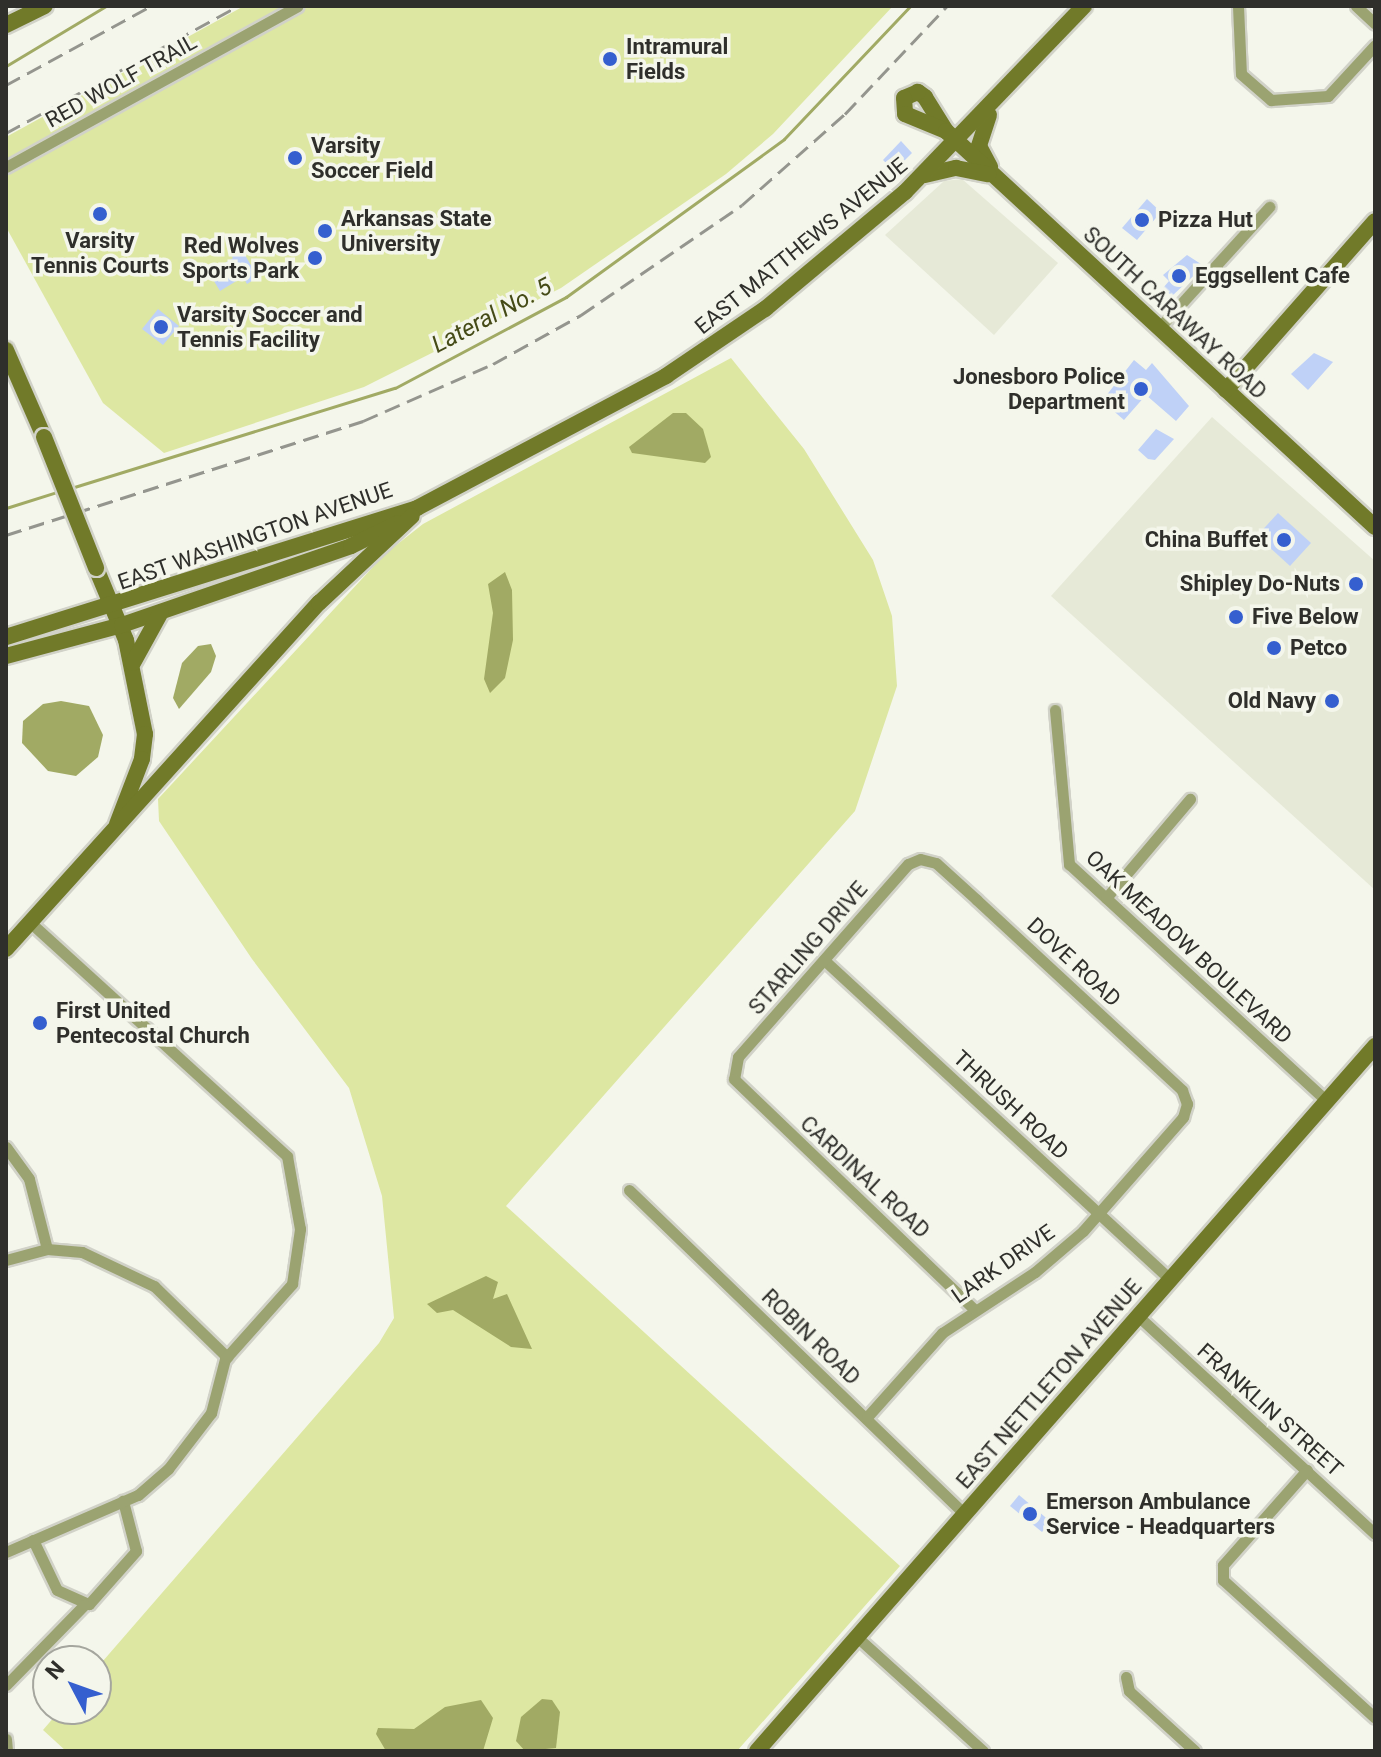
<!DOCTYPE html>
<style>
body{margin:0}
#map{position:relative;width:1381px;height:1757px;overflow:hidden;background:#f4f6eb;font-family:Roboto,sans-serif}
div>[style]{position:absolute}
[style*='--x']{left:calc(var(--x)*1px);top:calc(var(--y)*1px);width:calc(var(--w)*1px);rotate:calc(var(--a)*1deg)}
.built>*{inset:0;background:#e6e9d7}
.green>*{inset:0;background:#dde7a2}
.water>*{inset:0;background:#a1aa64}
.stream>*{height:3px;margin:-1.5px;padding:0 1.5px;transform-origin:1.5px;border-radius:1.5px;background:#a1aa64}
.building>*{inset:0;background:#bfd1f7}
.roads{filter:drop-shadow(2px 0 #d1d2c8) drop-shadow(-2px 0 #d1d2c8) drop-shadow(0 2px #d1d2c8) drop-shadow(0 -2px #d1d2c8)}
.street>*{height:11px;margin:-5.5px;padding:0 5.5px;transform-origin:5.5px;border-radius:5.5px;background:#9ba371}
.secondary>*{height:16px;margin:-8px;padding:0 8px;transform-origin:8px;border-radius:8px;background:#717a29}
.rail>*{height:3px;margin-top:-1.5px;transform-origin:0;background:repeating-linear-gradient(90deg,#94958e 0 16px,transparent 0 24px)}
.bridges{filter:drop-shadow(2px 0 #d1d2c8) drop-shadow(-2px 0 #d1d2c8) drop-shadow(0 2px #d1d2c8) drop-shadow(0 -2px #d1d2c8)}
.secondary-bridge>*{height:16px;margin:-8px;padding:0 8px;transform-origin:8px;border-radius:8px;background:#717a29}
.dots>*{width:22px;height:22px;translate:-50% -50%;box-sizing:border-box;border:4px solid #f4f6eb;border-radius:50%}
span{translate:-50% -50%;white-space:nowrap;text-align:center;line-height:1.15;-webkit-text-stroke:7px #f4f6eb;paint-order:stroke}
.poi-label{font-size:22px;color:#2f2f2b;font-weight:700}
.left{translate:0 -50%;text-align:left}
.right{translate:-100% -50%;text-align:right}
.street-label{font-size:22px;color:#2f2f2b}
.water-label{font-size:24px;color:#454b17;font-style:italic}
.frame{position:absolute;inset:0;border:8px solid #2f2f2b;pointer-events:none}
.north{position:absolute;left:32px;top:1645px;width:80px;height:80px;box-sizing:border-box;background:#f4f6eb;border:2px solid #a5a69e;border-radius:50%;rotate:311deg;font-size:22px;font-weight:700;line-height:32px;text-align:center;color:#2f2f2b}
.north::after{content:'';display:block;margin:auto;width:28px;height:36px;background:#355fcf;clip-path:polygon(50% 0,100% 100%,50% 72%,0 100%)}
</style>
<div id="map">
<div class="built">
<i style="clip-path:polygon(962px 179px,1058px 263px,994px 335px,885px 235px,944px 181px)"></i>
<i style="clip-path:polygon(1212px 417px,1375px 561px,1375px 890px,1051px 596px)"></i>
</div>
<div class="green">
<i style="clip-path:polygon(244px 6px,893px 6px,773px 134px,726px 174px,561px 288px,364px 387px,164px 453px,103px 403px,6px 227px,6px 137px)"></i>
<i style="clip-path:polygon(731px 358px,804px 449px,873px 560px,892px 616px,897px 686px,855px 811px,506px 1206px,900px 1566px,737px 1751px,66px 1751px,43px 1730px,61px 1709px,96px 1709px,96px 1669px,379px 1343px,394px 1318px,382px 1196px,349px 1088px,252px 959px,159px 821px,158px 799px,385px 554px,423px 524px)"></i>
</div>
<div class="water">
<i style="clip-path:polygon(673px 413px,686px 413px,703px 429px,711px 457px,705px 463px,632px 453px,629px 447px)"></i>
<i style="clip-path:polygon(505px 572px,512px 590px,513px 640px,505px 678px,490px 693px,484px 679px,493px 613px,488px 584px)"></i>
<i style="clip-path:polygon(211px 644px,216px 656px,211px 672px,179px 709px,173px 698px,182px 663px,198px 646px)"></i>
<i style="clip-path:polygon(61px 701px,89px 706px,103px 735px,98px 757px,76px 776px,48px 771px,22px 743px,23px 721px,43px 704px)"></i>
<i style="clip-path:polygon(486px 1276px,498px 1282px,493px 1299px,507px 1294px,532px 1349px,511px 1347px,453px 1310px,437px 1313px,427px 1304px)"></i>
<i style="clip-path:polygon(542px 1699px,552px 1700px,560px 1712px,556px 1748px,525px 1751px,516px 1741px,521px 1717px)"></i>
<i style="clip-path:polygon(481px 1700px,493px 1718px,483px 1751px,386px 1751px,376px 1734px,378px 1728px,414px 1729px,445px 1707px)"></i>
</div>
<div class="stream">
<i style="--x:6;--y:66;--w:117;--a:-31"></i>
<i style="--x:71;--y:488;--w:339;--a:-17.2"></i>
<i style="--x:395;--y:388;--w:194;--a:-28"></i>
<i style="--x:566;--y:297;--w:269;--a:-35.9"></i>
<i style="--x:784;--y:139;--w:183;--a:-46.5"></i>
<i style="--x:6;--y:508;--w:57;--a:-17.5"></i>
</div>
<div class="building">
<i style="clip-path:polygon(901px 141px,912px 153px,894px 171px,883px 160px)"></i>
<i style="clip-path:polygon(1147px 199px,1161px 212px,1137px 240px,1122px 228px)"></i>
<i style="clip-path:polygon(239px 245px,258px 277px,247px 284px,243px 277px,220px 291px,209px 273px,233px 258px,228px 251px)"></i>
<i style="clip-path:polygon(1187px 255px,1204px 266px,1172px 296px,1163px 288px,1169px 281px,1163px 275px)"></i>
<i style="clip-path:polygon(158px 309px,179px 326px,163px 345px,142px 329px)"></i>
<i style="clip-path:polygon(1314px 353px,1333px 362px,1308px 390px,1291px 374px)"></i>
<i style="clip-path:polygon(1134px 360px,1146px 370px,1152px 363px,1189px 406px,1176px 421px,1146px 395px,1124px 420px,1102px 401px)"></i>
<i style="clip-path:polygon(1156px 429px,1174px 439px,1155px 460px,1148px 459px,1138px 450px)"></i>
<i style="clip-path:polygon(1278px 513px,1311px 543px,1290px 566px,1257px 536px)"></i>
<i style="clip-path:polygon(1019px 1495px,1051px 1522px,1042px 1532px,1010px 1506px)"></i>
</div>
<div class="roads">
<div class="street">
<i style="--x:1238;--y:6;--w:68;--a:87.5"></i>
<i style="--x:1241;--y:74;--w:40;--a:41"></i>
<i style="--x:1271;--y:100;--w:57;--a:-4"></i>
<i style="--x:1328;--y:96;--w:69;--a:-47.3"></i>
<i style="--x:1356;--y:6;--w:26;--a:43"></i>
<i style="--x:6;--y:167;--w:333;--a:-28.9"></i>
<i style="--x:1159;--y:328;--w:164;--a:-47.7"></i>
<i style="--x:1055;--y:710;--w:155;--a:84.8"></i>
<i style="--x:1069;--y:864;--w:349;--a:42.6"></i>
<i style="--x:1106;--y:898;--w:130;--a:-49.7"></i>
<i style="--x:824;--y:960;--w:471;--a:42.7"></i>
<i style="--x:6;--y:1147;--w:39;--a:54"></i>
<i style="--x:29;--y:1179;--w:72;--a:75.6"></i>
<i style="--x:629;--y:1190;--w:467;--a:44"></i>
<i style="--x:6;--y:1260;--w:42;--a:-15"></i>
<i style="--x:47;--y:1249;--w:35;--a:5"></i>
<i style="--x:82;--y:1252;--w:80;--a:25.3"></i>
<i style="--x:154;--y:1286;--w:102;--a:44.2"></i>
<i style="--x:1138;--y:1316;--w:322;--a:42.6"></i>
<i style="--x:867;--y:1417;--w:113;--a:-48.2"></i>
<i style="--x:942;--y:1333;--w:111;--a:-33.3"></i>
<i style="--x:1035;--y:1272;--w:63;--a:-40.5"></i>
<i style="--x:1083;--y:1231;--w:152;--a:-48.7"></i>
<i style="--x:1183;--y:1117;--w:14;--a:-73"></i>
<i style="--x:1187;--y:1104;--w:15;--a:-110"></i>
<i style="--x:1182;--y:1090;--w:280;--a:-137.2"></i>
<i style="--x:977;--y:900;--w:55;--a:-137.9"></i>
<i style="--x:936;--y:863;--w:16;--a:-166"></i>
<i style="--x:920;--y:859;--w:13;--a:157"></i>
<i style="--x:908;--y:864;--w:257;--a:131.4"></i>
<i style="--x:738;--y:1057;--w:22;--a:100"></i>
<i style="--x:734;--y:1079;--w:332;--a:43.8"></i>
<i style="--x:1307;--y:1470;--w:127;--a:131.5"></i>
<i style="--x:1223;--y:1565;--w:15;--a:90"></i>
<i style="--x:1223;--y:1580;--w:205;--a:42.2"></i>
<i style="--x:33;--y:1540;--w:55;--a:64.4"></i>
<i style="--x:57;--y:1590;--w:35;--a:24"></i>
<i style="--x:89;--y:1604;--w:71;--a:-48.4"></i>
<i style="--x:136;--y:1551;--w:52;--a:-104.6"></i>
<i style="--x:6;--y:1552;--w:144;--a:-23.4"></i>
<i style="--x:138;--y:1495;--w:40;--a:-41"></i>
<i style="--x:168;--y:1469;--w:71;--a:-52.5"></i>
<i style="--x:211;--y:1413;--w:56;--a:-75.5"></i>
<i style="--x:225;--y:1359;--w:101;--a:-48.2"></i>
<i style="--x:292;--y:1284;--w:56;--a:-81.7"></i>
<i style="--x:300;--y:1229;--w:74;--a:-100.1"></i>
<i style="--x:287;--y:1156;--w:348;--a:-137.7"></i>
<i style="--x:857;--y:1637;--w:170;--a:42.1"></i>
<i style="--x:1126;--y:1677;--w:14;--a:78"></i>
<i style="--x:1129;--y:1691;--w:89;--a:42.3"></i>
<i style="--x:6;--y:1685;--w:112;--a:-45.7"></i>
<i style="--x:6;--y:1739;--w:12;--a:85"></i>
</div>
<div class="secondary">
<i style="--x:6;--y:25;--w:43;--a:-26"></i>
<i style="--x:989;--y:115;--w:33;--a:108"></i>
<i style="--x:979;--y:146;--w:24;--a:62"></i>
<i style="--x:946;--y:131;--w:40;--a:-122"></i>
<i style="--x:925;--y:97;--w:9;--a:-144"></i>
<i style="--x:918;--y:92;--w:15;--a:157"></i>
<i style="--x:904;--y:98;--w:16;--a:86"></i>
<i style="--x:905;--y:114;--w:44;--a:22.5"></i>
<i style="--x:946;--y:131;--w:584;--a:42.71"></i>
<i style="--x:925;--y:175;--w:32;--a:-13"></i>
<i style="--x:956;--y:168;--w:33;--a:11"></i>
<i style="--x:6;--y:350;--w:95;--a:66.4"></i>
<i style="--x:1226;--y:390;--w:225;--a:-48.6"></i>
<i style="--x:96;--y:568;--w:78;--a:67.4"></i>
<i style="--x:126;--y:640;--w:96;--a:78.6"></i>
<i style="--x:145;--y:734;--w:25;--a:97"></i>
<i style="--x:142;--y:759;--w:70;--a:111"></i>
<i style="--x:6;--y:637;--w:431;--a:-17.4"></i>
<i style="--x:417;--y:508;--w:282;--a:-27.9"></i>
<i style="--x:666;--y:376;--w:120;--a:-34.1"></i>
<i style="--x:765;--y:309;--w:182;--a:-39.9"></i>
<i style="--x:905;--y:192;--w:258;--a:-46.1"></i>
<i style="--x:6;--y:656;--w:120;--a:-15"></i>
<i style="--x:122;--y:625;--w:242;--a:-19"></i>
<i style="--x:351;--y:546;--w:52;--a:-26.1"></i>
<i style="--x:133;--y:663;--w:58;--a:-61.2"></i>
<i style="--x:6;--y:949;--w:467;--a:-47.9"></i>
<i style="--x:319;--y:603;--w:127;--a:-43.1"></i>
<i style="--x:757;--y:1751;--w:938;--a:-48.76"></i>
</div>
</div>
<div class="rail">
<i style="--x:6;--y:85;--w:165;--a:-28.6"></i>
<i style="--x:6;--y:133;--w:264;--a:-28.7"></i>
<i style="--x:6;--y:535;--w:375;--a:-17.7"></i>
<i style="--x:363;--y:421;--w:142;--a:-23.7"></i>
<i style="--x:493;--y:364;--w:101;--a:-29.1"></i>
<i style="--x:581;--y:315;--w:195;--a:-34.3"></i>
<i style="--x:742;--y:205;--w:137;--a:-41.5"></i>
<i style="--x:845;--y:114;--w:149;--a:-46.6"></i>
</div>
<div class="bridges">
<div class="secondary-bridge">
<i style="--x:44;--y:437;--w:141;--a:68.3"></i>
</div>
</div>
<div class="dots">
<i style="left:610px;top:59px;background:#355fcf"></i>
<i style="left:295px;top:158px;background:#355fcf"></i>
<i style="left:100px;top:214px;background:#355fcf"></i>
<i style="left:1142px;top:220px;background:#355fcf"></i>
<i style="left:325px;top:231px;background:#355fcf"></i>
<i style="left:315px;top:258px;background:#355fcf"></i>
<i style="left:1179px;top:276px;background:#355fcf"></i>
<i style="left:161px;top:327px;background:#355fcf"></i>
<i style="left:1141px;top:389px;background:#355fcf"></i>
<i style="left:1284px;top:540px;background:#355fcf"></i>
<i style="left:1356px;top:584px;background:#355fcf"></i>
<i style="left:1236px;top:617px;background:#355fcf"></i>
<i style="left:1274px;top:648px;background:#355fcf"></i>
<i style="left:1332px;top:701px;background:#355fcf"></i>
<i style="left:40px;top:1023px;background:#355fcf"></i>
<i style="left:1030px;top:1514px;background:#355fcf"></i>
</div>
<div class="poi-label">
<span class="left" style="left:626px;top:59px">Intramural<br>Fields</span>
<span class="left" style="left:311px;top:158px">Varsity<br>Soccer Field</span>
<span class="left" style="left:341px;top:231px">Arkansas State<br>University</span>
<span class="left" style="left:1158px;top:220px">Pizza Hut</span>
<span style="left:100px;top:253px">Varsity<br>Tennis Courts</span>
<span class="right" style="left:299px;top:258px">Red Wolves<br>Sports Park</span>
<span class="left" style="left:1195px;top:276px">Eggsellent Cafe</span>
<span class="left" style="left:177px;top:327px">Varsity Soccer and<br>Tennis Facility</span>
<span class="right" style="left:1125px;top:389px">Jonesboro Police<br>Department</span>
<span class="right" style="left:1268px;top:540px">China Buffet</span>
<span class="right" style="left:1340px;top:584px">Shipley Do-Nuts</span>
<span class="left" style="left:1252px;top:617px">Five Below</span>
<span class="left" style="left:1290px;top:648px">Petco</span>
<span class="right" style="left:1316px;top:701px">Old Navy</span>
<span class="left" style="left:56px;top:1023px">First United<br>Pentecostal Church</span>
<span class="left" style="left:1046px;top:1514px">Emerson Ambulance<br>Service - Headquarters</span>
</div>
<div class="street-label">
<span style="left:121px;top:81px;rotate:-29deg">RED WOLF TRAIL</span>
<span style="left:801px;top:246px;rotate:-39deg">EAST MATTHEWS AVENUE</span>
<span style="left:1175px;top:313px;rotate:43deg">SOUTH CARAWAY ROAD</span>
<span style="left:255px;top:536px;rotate:-19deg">EAST WASHINGTON AVENUE</span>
<span style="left:1189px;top:947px;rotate:43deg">OAK MEADOW BOULEVARD</span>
<span style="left:808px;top:948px;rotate:-49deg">STARLING DRIVE</span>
<span style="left:1074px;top:962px;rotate:43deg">DOVE ROAD</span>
<span style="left:1011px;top:1105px;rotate:43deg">THRUSH ROAD</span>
<span style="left:865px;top:1177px;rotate:43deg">CARDINAL ROAD</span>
<span style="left:1003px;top:1264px;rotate:-35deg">LARK DRIVE</span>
<span style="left:811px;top:1337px;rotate:44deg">ROBIN ROAD</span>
<span style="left:1049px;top:1384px;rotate:-49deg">EAST NETTLETON AVENUE</span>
<span style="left:1270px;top:1410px;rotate:42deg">FRANKLIN STREET</span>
</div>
<div class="water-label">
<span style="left:492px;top:316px;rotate:-28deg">Lateral No. 5</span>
</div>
<div class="frame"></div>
<div class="north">N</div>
</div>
